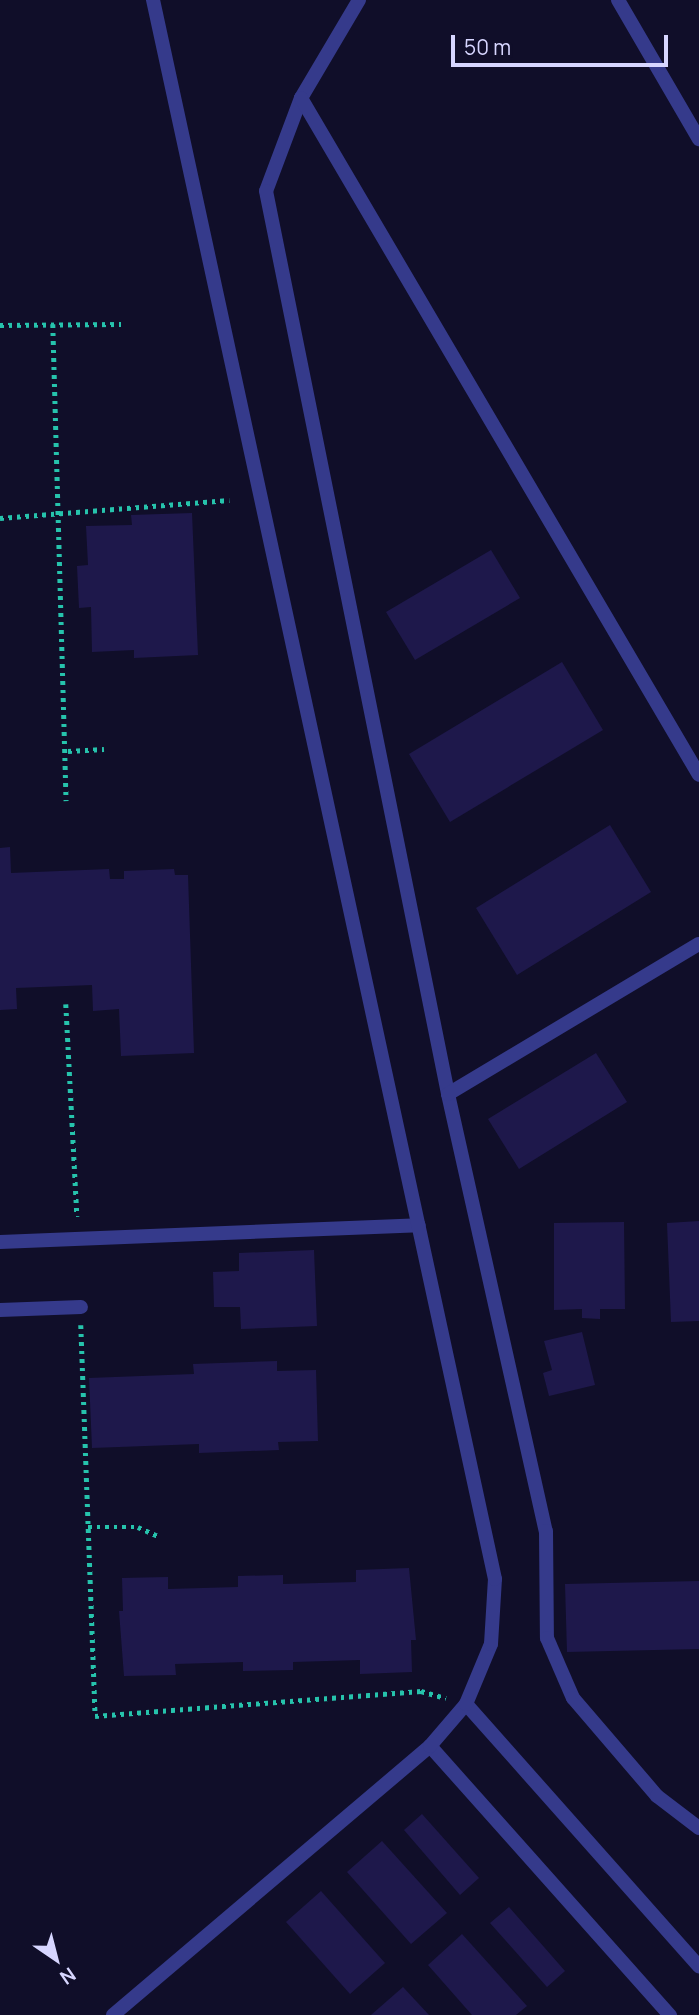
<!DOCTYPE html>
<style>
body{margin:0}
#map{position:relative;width:699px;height:2015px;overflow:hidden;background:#100e29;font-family:Manrope,sans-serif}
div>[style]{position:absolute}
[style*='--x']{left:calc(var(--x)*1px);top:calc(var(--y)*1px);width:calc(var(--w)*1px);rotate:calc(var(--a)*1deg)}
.building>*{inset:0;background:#1e184b}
.path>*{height:4.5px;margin-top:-2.25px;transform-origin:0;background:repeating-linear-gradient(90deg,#26c3ac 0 3.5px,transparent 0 8.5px)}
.lane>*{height:14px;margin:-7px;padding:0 7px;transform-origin:7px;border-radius:7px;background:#353a8b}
span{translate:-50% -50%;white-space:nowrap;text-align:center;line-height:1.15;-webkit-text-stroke:5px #100e29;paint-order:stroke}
.north{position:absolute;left:21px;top:1924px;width:70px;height:70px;-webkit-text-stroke:5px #100e29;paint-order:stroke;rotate:145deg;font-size:19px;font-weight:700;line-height:28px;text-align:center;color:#d7d6ff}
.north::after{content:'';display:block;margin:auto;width:24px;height:32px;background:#d7d6ff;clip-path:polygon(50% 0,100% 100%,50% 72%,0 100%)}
.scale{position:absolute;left:451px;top:35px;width:217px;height:32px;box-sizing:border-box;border:4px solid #d7d6ff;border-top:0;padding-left:9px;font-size:21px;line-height:24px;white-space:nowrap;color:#d7d6ff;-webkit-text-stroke:5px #100e29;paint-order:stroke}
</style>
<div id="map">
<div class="building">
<i style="clip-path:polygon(192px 513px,198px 655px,134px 658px,134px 650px,92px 652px,91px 607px,79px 608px,77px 566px,88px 565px,86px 526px,132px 525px,131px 515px)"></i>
<i style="clip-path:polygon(491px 550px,520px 598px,415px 660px,386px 612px)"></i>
<i style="clip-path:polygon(562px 662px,603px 730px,450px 822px,409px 754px)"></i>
<i style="clip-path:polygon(610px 825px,651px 892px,517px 975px,476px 908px)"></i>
<i style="clip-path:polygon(10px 847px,11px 873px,109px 869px,110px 879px,124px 879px,124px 871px,174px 869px,175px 875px,188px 875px,194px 1053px,121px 1056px,119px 1009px,93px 1011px,92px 985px,16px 988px,17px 1009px,0 1010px,0 848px)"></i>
<i style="clip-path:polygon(596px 1053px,627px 1102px,519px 1169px,488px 1119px)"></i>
<i style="clip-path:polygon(699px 1221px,699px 1321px,671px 1322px,667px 1223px)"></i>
<i style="clip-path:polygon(624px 1222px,625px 1309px,600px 1309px,600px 1319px,582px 1318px,582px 1309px,554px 1310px,554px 1223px)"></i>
<i style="clip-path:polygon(314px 1250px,317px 1326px,241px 1329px,240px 1307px,214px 1307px,213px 1272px,239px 1271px,239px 1253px)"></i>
<i style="clip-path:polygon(582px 1332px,595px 1385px,549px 1396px,543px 1373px,552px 1370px,544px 1341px)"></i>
<i style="clip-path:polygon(277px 1361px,277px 1371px,316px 1370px,318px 1441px,278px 1442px,279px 1450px,199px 1453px,199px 1444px,92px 1448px,89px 1378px,194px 1374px,193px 1364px)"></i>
<i style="clip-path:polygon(409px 1568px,416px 1640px,411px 1640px,412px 1672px,360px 1674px,360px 1660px,293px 1662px,293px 1670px,243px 1671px,243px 1662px,175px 1664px,176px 1675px,124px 1676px,119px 1611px,123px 1611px,122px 1578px,168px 1577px,168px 1589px,238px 1587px,238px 1576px,283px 1575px,283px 1584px,356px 1582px,356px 1570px)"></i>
<i style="clip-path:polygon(699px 1581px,699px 1649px,567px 1652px,565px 1584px)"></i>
<i style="clip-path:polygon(422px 1814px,479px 1878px,460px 1895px,404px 1830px)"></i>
<i style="clip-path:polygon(382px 1841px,447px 1913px,411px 1944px,347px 1872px)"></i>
<i style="clip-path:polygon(321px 1891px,385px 1963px,350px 1994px,286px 1922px)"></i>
<i style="clip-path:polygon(509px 1907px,565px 1971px,547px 1987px,490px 1923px)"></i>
<i style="clip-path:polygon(462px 1934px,527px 2006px,516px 2015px,472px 2015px,428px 1965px)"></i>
<i style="clip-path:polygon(403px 1987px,429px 2015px,371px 2015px)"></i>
</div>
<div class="path">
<i style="--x:53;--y:324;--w:477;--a:88.4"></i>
<i style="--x:0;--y:325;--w:121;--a:-0.5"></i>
<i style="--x:0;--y:518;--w:230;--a:-4.5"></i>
<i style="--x:68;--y:751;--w:36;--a:-3"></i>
<i style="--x:66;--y:1004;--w:213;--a:87"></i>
<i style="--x:81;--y:1325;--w:391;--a:87.9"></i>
<i style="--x:95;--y:1716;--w:327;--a:-4.4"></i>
<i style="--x:421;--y:1691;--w:26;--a:16"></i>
<i style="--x:88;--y:1527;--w:50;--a:0"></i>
<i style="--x:138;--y:1527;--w:22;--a:24"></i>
</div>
<div class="lane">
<i style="--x:359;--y:0;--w:114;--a:120.6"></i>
<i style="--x:301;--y:98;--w:99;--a:110.6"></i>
<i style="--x:266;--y:191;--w:921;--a:78.6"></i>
<i style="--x:448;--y:1094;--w:448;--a:77.4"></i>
<i style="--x:546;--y:1531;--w:107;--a:89.5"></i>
<i style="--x:547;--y:1638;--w:65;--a:66.6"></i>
<i style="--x:573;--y:1698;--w:129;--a:49.4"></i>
<i style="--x:657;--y:1796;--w:53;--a:37.3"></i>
<i style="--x:618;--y:0;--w:161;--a:59.8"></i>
<i style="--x:301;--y:98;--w:785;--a:59.55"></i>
<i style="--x:448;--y:1094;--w:292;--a:-30.9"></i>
<i style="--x:0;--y:1242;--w:419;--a:-2.3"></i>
<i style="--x:0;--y:1310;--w:81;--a:-2.1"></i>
<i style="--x:466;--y:1704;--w:351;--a:48.4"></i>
<i style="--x:430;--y:1746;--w:361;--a:48.3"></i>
<i style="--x:113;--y:2015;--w:416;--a:-40.3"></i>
<i style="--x:430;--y:1746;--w:55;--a:-49.4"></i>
<i style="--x:466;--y:1704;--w:65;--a:-67.4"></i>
<i style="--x:491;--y:1644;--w:65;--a:-86.5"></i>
<i style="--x:495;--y:1579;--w:1616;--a:-102.22"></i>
</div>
<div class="north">N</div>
<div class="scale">50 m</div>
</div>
